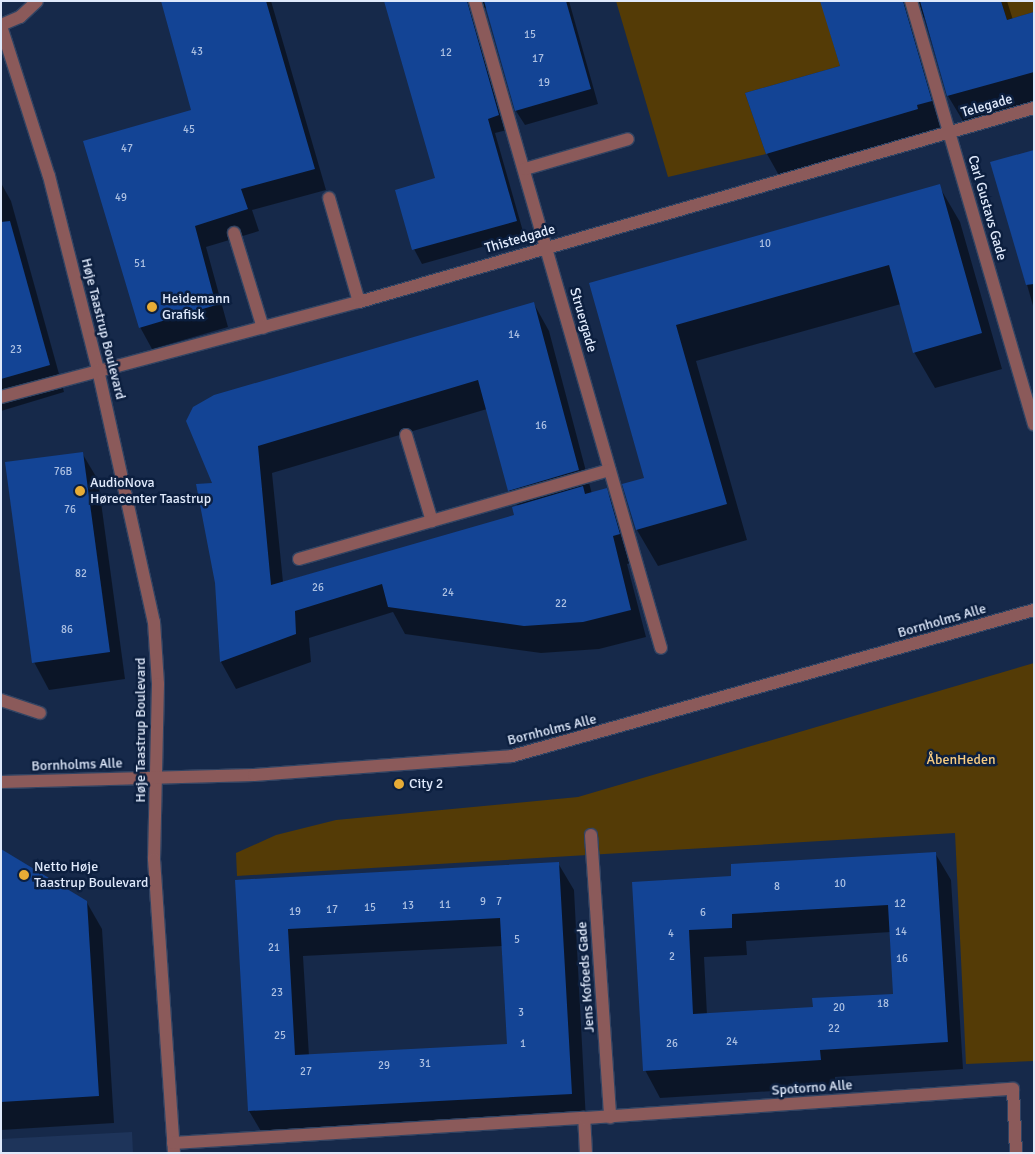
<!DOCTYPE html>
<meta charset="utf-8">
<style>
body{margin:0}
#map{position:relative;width:1035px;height:1154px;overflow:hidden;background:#16294a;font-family:Signika,sans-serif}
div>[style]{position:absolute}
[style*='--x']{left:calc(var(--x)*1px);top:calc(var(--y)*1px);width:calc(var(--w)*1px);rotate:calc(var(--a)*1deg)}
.built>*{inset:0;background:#1e345a}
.green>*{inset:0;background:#543b06}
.shadow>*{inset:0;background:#0007}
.building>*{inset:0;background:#134495}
.roads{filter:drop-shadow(1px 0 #324463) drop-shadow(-1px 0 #324463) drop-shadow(0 1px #324463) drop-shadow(0 -1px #324463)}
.minor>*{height:12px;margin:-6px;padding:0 6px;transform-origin:6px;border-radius:6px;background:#8b5a5a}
.dots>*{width:14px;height:14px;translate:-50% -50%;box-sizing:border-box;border:2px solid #0c1f3f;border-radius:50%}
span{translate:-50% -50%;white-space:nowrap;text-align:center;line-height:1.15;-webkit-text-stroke:5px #0c1f3f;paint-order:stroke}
.number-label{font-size:11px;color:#acc0e2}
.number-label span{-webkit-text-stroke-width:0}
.street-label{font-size:14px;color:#dfe9fb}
.poi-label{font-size:14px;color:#dfe9fb}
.left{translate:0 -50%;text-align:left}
.park-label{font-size:14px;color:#f7cc82}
.frame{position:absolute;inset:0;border:2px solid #dfe9fb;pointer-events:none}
</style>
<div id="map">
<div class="built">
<i style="clip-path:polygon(132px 1132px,133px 1153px,1px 1153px,1px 1139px)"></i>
</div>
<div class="green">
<i style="clip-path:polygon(616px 1px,821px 1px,840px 66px,745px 93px,766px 154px,668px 177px)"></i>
<i style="clip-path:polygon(1001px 1px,1034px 1px,1034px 12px,1007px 20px)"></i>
<i style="clip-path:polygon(1034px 663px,1034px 1061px,966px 1064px,955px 833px,237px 876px,236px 853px,276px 835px,336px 820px,578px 797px)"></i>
</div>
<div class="shadow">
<i style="clip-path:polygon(162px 1px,271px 1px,326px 190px,252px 210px,259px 231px,206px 247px,228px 327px,152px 349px,140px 327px,193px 110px)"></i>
<i style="clip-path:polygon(386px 1px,569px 1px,598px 104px,525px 125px,516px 111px,487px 8px,476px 10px,507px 130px,495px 133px,524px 235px,422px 264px,414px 249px,436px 179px)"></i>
<i style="clip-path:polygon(822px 1px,1007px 1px,1013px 20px,1034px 14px,1034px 101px,963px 121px,948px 96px,924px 17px,917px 29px,945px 126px,930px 130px,932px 134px,781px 179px,767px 154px,841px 67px)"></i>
<i style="clip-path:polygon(1034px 151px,1034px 309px,992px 163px)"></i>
<i style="clip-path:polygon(1px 183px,11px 201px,64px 392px,1px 411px)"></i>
<i style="clip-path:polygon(939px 186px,960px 222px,1002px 369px,935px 388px,914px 352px,901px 304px,696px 361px,747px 540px,658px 566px,637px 530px,646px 478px,591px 284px)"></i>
<i style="clip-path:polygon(evenodd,534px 304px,549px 331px,592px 494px,606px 490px,622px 517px,635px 562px,627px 564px,646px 637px,599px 649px,541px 653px,405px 634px,393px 612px,309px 638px,311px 662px,236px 689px,221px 662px,213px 484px,188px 421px,534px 304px,487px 409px,509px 490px,518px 506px,516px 516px,283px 582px,272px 473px,487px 409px)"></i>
<i style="clip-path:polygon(82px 453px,98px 480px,125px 679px,49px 690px,34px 662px)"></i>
<i style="clip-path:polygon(1px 851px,86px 901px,102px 929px,114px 1123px,1px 1130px)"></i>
<i style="clip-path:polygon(evenodd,935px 853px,951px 880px,963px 1069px,835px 1077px,836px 1087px,660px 1098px,645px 1070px,633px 883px,733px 877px,935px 853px,891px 932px,895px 995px,814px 1008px,707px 1015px,704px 957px,747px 955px,746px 941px,891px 932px)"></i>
<i style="clip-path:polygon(evenodd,558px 863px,574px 890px,586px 1121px,265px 1138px,249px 1111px,236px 881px,558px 863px,502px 946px,508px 1045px,309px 1056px,303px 956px,502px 946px)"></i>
</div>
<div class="building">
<i style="clip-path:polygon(161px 1px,266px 1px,315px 169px,241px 189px,248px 209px,195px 226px,216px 305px,139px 328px,83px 141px,191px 110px)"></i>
<i style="clip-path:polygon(384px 1px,467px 1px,499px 115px,488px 119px,517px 221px,412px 250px,395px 190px,435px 178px)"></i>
<i style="clip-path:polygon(484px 1px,566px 1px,591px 89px,515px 111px)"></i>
<i style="clip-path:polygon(820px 1px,903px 1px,932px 101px,917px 105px,918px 109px,766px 154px,745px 93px,840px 66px)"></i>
<i style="clip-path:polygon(920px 1px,1001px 1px,1007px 20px,1034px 12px,1034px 72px,947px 96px)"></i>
<i style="clip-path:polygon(1034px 150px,1034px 284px,1026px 285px,990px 162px)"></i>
<i style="clip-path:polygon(940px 184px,982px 333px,913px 353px,889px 265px,676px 325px,727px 504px,636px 530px,622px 484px,644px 478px,589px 283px)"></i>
<i style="clip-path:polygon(10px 221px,50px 365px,1px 379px,1px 222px)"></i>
<i style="clip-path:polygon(534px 302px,579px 470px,508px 491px,478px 380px,258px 446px,271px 585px,514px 515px,512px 507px,583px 486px,585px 494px,607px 488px,620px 534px,613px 536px,631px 610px,583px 622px,524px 626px,388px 607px,382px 584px,295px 611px,296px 634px,220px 662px,215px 583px,196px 484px,212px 483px,186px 421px,193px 407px,214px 395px)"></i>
<i style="clip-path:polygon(83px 452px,110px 652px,32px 663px,5px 462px)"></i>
<i style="clip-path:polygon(1px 849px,87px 901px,99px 1096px,1px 1102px)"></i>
<i style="clip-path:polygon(evenodd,936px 852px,948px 1042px,820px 1050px,821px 1060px,643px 1071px,632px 882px,731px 876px,731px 864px,936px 852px,888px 905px,893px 994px,812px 998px,813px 1007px,693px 1014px,689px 930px,732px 928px,732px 914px,888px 905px)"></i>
<i style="clip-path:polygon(evenodd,559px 862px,572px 1094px,248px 1111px,235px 880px,559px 862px,500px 918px,507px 1044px,295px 1055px,288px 929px,500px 918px)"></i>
</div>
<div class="roads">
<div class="minor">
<i style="--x:475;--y:1;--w:673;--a:73.96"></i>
<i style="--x:911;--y:1;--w:441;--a:73.8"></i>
<i style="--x:1;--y:25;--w:21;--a:-23"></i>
<i style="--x:20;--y:17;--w:23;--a:-43"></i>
<i style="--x:1;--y:26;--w:157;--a:72.3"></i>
<i style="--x:49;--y:176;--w:200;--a:75.8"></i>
<i style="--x:98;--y:370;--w:258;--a:77.5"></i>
<i style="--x:154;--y:622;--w:62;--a:86.3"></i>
<i style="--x:158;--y:684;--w:175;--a:91.3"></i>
<i style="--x:154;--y:859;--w:295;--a:86.1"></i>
<i style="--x:525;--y:169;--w:107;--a:-16.2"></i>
<i style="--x:329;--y:198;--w:108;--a:73.9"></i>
<i style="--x:234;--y:233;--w:99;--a:73"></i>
<i style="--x:1;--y:397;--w:370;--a:-14.9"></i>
<i style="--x:359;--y:302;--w:702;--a:-16.04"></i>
<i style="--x:406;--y:435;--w:90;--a:73.2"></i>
<i style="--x:299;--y:559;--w:323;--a:-16"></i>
<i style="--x:1;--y:700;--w:41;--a:18.4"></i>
<i style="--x:1;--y:782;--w:253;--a:-1.6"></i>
<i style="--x:254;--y:775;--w:259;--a:-4.2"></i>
<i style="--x:512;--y:756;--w:542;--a:-15.63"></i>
<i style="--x:591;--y:835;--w:283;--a:86.1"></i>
<i style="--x:173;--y:1143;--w:412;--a:-3.5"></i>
<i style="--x:586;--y:1153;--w:35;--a:-93"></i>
<i style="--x:584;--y:1118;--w:430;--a:-3.9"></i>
<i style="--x:1013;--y:1089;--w:64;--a:87.3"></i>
</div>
</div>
<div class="dots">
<i style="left:152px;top:307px;background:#e7ac36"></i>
<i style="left:80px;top:491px;background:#e7ac36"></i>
<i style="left:399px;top:784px;background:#e7ac36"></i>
<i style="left:24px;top:875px;background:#e7ac36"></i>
</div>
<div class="number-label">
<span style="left:530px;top:35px">15</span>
<span style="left:197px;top:52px">43</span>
<span style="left:446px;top:53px">12</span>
<span style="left:538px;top:59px">17</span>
<span style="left:544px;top:83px">19</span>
<span style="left:189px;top:130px">45</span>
<span style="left:127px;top:149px">47</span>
<span style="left:121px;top:198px">49</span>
<span style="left:765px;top:244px">10</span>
<span style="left:140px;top:264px">51</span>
<span style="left:514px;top:335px">14</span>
<span style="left:16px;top:350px">23</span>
<span style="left:541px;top:426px">16</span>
<span style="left:63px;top:472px">76B</span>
<span style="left:70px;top:510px">76</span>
<span style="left:81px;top:574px">82</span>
<span style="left:318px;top:588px">26</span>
<span style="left:448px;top:593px">24</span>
<span style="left:561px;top:604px">22</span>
<span style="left:67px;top:630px">86</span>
<span style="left:840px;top:884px">10</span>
<span style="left:777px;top:887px">8</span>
<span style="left:483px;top:902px">9</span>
<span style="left:499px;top:902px">7</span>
<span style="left:900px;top:904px">12</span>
<span style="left:445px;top:905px">11</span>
<span style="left:408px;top:906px">13</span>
<span style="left:370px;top:908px">15</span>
<span style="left:332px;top:910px">17</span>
<span style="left:295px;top:912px">19</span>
<span style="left:703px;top:913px">6</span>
<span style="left:901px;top:932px">14</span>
<span style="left:671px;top:934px">4</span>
<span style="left:517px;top:940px">5</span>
<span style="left:274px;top:948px">21</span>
<span style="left:672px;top:957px">2</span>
<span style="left:902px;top:959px">16</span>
<span style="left:277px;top:993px">23</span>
<span style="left:883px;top:1004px">18</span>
<span style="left:839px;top:1008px">20</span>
<span style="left:521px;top:1013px">3</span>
<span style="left:834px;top:1029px">22</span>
<span style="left:280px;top:1036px">25</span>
<span style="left:732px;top:1042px">24</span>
<span style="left:523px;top:1044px">1</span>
<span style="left:672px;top:1044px">26</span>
<span style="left:425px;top:1064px">31</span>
<span style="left:384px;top:1066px">29</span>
<span style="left:306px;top:1072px">27</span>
</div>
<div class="street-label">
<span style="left:987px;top:106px;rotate:-16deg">Telegade</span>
<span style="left:987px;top:208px;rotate:74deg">Carl Gustavs Gade</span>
<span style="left:520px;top:239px;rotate:-16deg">Thistedgade</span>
<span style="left:583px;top:320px;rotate:74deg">Struergade</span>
<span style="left:103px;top:329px;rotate:76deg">Høje Taastrup Boulevard</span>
<span style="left:942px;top:621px;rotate:-16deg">Bornholms Alle</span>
<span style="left:141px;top:730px;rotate:-90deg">Høje Taastrup Boulevard</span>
<span style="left:552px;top:730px;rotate:-14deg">Bornholms Alle</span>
<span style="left:77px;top:765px;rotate:-2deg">Bornholms Alle</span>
<span style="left:586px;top:977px;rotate:-94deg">Jens Kofoeds Gade</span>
<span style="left:812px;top:1088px;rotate:-4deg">Spotorno Alle</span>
</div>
<div class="poi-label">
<span class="left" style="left:162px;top:307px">Heidemann<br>Grafisk</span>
<span class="left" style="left:90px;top:491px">AudioNova<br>Hørecenter Taastrup</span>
<span class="left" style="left:409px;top:784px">City 2</span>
<span class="left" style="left:34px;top:875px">Netto Høje<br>Taastrup Boulevard</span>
</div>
<div class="park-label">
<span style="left:961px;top:760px">ÅbenHeden</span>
</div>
<div class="frame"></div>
</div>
